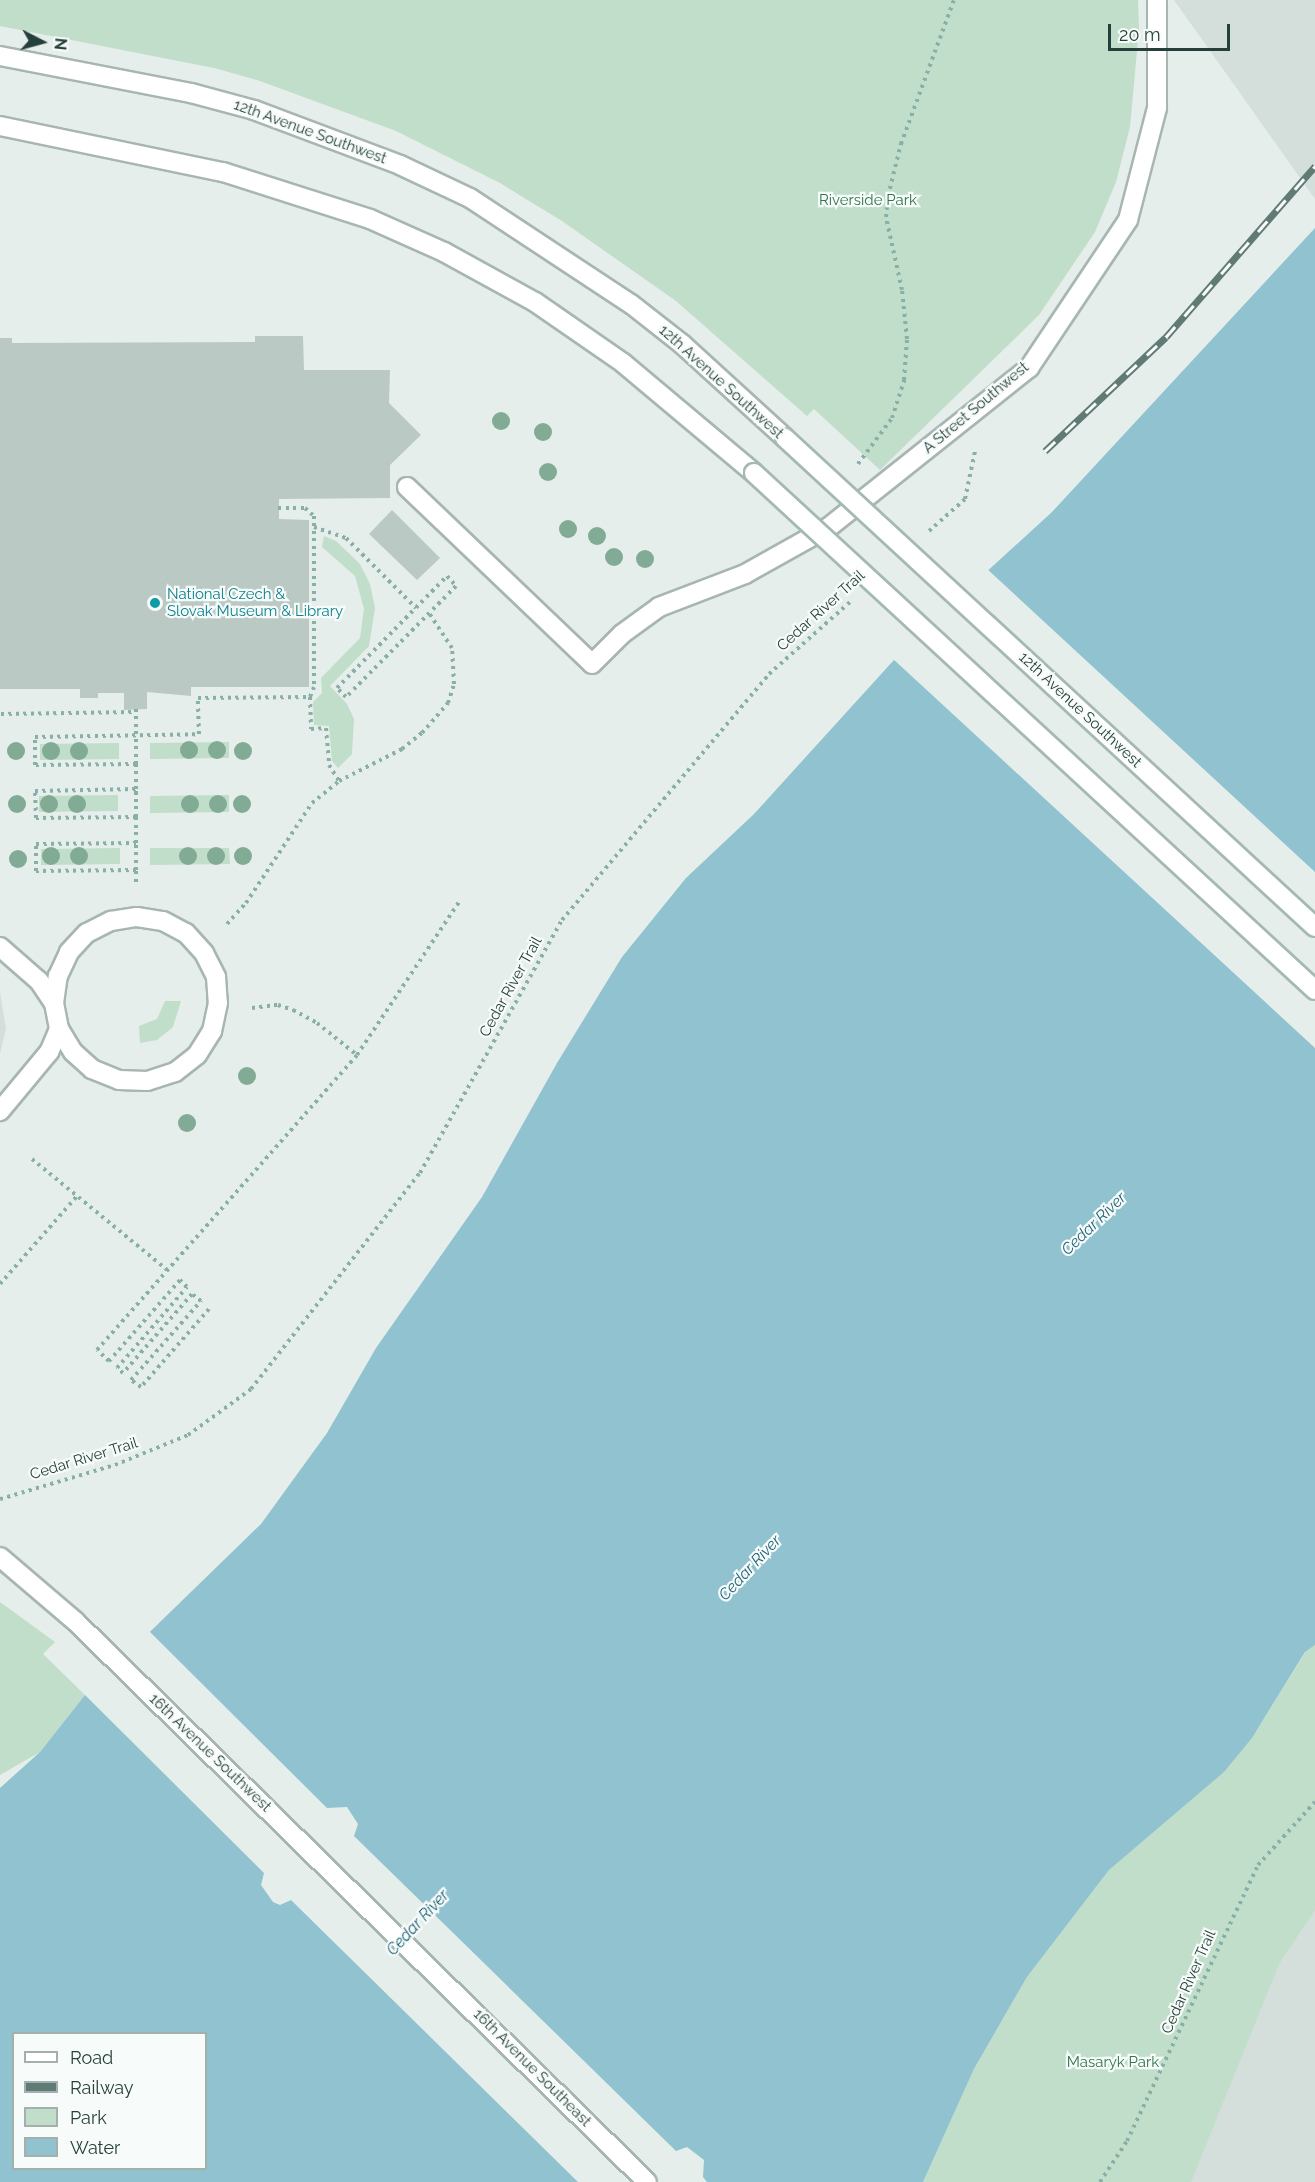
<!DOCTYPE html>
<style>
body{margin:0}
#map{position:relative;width:1315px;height:2182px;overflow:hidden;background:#e6eeeb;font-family:Raleway,sans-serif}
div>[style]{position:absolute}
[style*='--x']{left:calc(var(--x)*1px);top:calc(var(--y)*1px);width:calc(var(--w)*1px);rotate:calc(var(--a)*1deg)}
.built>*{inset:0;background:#d4deda}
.green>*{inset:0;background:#c0deca}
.water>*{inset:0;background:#91c2d0}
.pier>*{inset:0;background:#e6eeeb}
.building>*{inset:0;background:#bbc9c4}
.path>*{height:4px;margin-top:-2px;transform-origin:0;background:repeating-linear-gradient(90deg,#88b0a6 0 3px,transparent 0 7.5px)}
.roads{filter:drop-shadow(2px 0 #a8b6b2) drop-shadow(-2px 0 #a8b6b2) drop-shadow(0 2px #a8b6b2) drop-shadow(0 -2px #a8b6b2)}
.service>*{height:18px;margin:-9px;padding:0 9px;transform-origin:9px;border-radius:9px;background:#fff}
.minor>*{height:18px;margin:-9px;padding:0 9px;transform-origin:9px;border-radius:9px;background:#fff}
.secondary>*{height:18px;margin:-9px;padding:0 9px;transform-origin:9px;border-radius:9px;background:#fff}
.rail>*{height:7px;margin-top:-3.5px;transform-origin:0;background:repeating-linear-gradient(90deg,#f7fbf9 0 14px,#607b75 0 28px);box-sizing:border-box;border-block:2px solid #607b75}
.bridges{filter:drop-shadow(2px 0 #a5b9b4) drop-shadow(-2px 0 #a5b9b4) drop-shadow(0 2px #a5b9b4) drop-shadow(0 -2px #a5b9b4)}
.secondary-bridge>*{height:18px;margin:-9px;padding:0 9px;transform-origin:9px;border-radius:9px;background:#fff}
.trees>*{width:18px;height:18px;margin:-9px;border-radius:50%;background:#82ab96}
.dots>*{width:16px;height:16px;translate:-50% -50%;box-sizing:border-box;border:3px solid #f7fbf9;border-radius:50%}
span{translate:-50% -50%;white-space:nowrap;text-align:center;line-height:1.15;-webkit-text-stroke:4.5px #f7fbf9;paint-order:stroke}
.street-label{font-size:15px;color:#25403a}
.park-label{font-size:15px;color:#317550}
.culture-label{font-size:15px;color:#0d838f}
.left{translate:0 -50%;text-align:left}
.water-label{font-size:16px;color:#21657a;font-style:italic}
.legend{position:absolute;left:12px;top:2032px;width:195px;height:138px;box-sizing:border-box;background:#f7fbf9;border:2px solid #a3b0ad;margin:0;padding:8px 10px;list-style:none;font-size:18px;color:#25403a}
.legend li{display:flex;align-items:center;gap:12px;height:30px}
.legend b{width:30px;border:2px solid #a3b0ad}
.north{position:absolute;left:12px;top:12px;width:60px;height:60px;-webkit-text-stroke:4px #f7fbf9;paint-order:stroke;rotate:96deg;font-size:16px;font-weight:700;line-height:24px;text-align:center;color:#25403a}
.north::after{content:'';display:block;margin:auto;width:21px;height:27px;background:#25403a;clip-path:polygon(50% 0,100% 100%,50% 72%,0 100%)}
.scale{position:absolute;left:1108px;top:24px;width:122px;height:27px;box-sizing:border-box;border:3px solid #25403a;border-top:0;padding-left:8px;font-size:18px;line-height:21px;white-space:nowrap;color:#25403a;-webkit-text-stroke:4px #f7fbf9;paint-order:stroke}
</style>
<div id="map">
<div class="built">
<i style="clip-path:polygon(1174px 0,1315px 0,1315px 199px)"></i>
<i style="clip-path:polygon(0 992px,6px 1029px,0 1054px)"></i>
<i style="clip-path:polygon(1315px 1645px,1315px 2182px,923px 2182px,1109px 1870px,1252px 1738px)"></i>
</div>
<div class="green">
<i style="clip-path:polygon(0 0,1138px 0,1139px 29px,1130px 127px,1116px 182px,1095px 232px,1039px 315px,880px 470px,814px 409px,807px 416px,676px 301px,562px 221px,500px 183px,396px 131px,260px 81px,214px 68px,0 26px)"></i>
<i style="clip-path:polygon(324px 536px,336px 541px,360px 564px,370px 584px,375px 608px,369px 646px,330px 686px,347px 704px,354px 719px,352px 754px,338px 768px,332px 761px,329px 726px,314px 725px,313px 702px,322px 693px,321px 678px,360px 638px,364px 609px,355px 576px,322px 547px)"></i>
<i style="clip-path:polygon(229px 742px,229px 758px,150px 759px,150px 743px)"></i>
<i style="clip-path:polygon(119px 743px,119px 759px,40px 760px,40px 744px)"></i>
<i style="clip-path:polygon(118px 795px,118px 811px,39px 812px,39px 796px)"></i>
<i style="clip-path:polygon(229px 795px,229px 812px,150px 813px,150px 796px)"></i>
<i style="clip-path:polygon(120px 848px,120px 864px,41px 865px,41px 849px)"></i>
<i style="clip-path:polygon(150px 848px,229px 848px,230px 864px,150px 865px)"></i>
<i style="clip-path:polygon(165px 1001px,181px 1001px,173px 1027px,157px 1040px,140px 1043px,139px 1026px,157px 1019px)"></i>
<i style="clip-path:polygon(0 1602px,55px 1642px,43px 1654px,85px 1695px,40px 1752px,0 1775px)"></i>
<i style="clip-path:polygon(1315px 1645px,1315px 1910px,1279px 1964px,1191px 2182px,923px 2182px,974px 2069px,1027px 1977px,1109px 1870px,1224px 1772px,1252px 1738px,1306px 1651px)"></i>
</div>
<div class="water">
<i style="clip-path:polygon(evenodd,1315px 228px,1315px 1645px,1305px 1652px,1252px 1738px,1224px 1772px,1109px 1870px,1027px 1977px,974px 2069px,923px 2182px,0 2182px,0 1788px,40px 1752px,85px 1695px,261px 1524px,327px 1433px,376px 1348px,482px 1197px,557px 1063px,622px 957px,686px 878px,754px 814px,913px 639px,1052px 512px,1315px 228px,14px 2034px,206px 2034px,206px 2168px,14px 2168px,14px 2034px)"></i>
</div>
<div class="pier">
<i style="clip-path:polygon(986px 568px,1315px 872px,1315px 1048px,892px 658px)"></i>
<i style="clip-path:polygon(147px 1629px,327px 1808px,347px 1807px,358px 1824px,354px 1836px,676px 2151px,687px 2147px,704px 2160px,703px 2177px,707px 2182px,578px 2182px,291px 1900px,280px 1905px,273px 1902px,261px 1885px,264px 1873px,83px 1693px)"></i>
</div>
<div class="building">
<i style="clip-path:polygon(255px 336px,303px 336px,304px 370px,390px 370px,389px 403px,421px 435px,390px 465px,390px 498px,279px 499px,279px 519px,309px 520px,309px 687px,191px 687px,191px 696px,147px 692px,147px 709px,124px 710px,124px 693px,98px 693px,98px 698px,80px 698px,80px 689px,0 689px,0 338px,12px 338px,12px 343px,255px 342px)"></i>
<i style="clip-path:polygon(392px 510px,440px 558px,417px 580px,369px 534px)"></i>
</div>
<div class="path">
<i style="--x:858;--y:464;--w:57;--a:-53.5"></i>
<i style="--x:892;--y:418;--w:40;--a:-72"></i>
<i style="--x:904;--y:380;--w:41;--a:-85.8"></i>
<i style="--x:907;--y:339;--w:49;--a:-95.8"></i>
<i style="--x:902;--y:290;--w:75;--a:-102.4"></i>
<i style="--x:886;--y:217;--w:21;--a:-85"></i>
<i style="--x:888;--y:196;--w:54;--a:-76"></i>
<i style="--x:901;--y:144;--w:153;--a:-69.8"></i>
<i style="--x:278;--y:508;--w:27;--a:0"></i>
<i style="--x:305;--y:508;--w:12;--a:42"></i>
<i style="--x:314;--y:516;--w:171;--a:90"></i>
<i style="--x:314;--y:687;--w:11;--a:112"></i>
<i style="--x:314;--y:527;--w:34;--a:19"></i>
<i style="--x:346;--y:538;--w:99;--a:45"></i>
<i style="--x:929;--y:531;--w:48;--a:-41.6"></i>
<i style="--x:965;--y:499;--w:49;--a:-78.2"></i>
<i style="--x:447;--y:576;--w:13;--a:48"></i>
<i style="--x:456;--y:586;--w:156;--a:134.7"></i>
<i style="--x:346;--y:697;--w:13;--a:-135"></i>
<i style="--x:337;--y:688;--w:157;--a:-45.5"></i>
<i style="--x:136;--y:709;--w:55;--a:90"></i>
<i style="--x:1;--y:714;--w:134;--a:-0.9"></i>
<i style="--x:136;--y:817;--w:28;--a:-90"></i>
<i style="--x:136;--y:870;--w:27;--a:-90"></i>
<i style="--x:136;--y:882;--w:12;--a:-90"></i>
<i style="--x:136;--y:870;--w:100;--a:179.4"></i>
<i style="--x:36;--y:871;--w:27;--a:-90"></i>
<i style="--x:36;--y:844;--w:100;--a:-0.6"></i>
<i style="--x:136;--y:843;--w:26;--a:-90"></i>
<i style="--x:136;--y:817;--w:100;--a:179.4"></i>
<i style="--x:36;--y:818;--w:27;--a:-92"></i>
<i style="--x:35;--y:791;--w:101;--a:-1.1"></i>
<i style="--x:136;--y:789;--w:25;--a:-90"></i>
<i style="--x:136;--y:764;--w:101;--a:179.4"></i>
<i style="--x:35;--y:765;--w:28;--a:-90"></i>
<i style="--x:35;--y:737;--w:164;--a:-1"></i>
<i style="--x:199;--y:734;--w:36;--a:-92"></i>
<i style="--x:198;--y:698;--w:112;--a:-0.5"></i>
<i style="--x:310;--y:697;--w:32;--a:88"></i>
<i style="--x:311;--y:729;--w:15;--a:-4"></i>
<i style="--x:326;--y:728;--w:37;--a:85"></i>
<i style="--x:329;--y:765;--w:19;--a:58"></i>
<i style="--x:227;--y:924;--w:28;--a:-48"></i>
<i style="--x:246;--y:903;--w:120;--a:-56.6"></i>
<i style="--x:312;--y:803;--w:35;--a:-39"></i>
<i style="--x:339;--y:781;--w:71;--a:-26.9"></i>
<i style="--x:402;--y:749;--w:26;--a:-39"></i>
<i style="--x:422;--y:733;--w:40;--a:-49"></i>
<i style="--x:448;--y:703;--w:20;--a:-72"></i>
<i style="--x:454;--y:684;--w:36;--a:-93"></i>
<i style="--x:452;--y:648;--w:42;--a:-123.3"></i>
<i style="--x:252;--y:1008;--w:26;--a:-7"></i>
<i style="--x:278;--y:1005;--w:16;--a:18"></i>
<i style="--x:293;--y:1010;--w:27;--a:28"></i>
<i style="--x:317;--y:1023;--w:51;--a:38.7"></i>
<i style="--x:32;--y:1159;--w:175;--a:39.4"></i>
<i style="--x:0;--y:1284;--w:117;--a:-48.8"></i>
<i style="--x:209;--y:1309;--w:103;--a:131.1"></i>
<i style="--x:141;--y:1387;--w:12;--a:-145"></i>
<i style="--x:131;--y:1380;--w:106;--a:-48.5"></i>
<i style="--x:201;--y:1301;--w:11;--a:-142"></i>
<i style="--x:192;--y:1294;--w:105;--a:131.1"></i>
<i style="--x:123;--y:1373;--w:8;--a:-140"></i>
<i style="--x:117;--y:1368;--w:107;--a:-49.2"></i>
<i style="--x:187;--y:1287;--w:10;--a:-135"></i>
<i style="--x:180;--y:1280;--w:108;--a:131.2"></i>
<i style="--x:109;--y:1361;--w:16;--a:-137"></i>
<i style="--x:97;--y:1350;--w:393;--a:-48.6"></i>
<i style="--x:357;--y:1055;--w:184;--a:-56.3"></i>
<i style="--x:0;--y:1499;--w:120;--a:-16.5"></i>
<i style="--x:115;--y:1465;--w:79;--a:-22.3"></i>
<i style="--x:188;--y:1435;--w:78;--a:-36.1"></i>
<i style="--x:251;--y:1389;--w:274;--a:-52"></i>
<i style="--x:420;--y:1173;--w:290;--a:-60.7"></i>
<i style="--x:562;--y:920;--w:322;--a:-49.9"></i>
<i style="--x:769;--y:674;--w:108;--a:-41.6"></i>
<i style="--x:1100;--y:2182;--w:49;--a:-56.6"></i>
<i style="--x:1127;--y:2141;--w:306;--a:-64.6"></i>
<i style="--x:1258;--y:1865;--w:85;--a:-47.9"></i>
</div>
<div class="roads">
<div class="service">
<i style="--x:407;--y:487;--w:256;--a:43.7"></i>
<i style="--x:54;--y:1003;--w:27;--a:-82"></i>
<i style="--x:58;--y:976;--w:26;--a:-65"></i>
<i style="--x:69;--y:952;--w:26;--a:-47"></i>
<i style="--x:87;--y:933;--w:27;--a:-27"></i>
<i style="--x:111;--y:921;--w:26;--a:-9"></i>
<i style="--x:137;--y:917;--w:26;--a:9"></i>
<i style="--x:163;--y:921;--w:26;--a:28"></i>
<i style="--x:186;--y:933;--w:27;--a:48"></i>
<i style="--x:204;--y:953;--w:27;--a:63"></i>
<i style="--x:216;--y:977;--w:26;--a:86"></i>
<i style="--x:218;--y:1003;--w:29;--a:102"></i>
<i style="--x:212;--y:1031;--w:28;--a:122"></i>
<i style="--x:197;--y:1055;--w:28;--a:142"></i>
<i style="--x:175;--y:1072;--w:29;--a:162"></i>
<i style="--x:147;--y:1081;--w:28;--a:-178"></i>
<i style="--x:119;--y:1080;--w:29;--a:-158"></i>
<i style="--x:92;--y:1069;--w:25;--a:-138"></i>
<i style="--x:73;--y:1052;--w:27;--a:-121"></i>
</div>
<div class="minor">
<i style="--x:592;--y:664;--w:42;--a:-45"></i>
<i style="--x:622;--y:634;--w:46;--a:-36.1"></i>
<i style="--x:659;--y:607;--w:92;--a:-21"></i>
<i style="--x:745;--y:574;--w:96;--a:-29.2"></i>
<i style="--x:829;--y:527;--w:256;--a:-38.5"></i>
<i style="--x:1029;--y:368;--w:178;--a:-56.2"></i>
<i style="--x:1128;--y:220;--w:116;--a:-75.5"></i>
<i style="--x:1157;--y:108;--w:108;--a:-90"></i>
<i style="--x:0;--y:947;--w:52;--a:41.1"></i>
<i style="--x:39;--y:981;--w:27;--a:56"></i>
<i style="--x:54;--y:1003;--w:26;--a:79"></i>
<i style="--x:59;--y:1029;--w:25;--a:113"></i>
<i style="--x:49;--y:1052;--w:77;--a:129.7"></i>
<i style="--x:0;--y:1557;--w:99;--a:40.5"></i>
<i style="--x:75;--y:1621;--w:801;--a:44.44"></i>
</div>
<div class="secondary">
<i style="--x:0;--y:56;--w:195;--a:11"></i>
<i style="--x:191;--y:93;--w:65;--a:15.1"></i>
<i style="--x:254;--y:110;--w:156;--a:20.6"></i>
<i style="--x:400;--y:165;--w:77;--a:25.2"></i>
<i style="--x:470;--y:198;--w:193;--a:33.4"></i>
<i style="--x:631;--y:304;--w:65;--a:38.1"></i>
<i style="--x:682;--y:344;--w:139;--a:42.4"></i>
<i style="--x:0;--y:126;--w:228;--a:11.7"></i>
<i style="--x:223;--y:172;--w:154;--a:17.7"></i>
<i style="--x:370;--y:219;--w:81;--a:24"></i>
<i style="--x:444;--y:252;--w:104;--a:28.8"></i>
<i style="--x:535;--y:302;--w:107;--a:34.7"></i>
<i style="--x:623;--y:363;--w:171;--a:40"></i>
</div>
</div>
<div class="rail">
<i style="--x:1045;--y:451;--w:166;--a:-43.3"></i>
<i style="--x:1166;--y:337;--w:227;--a:-48.9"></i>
</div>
<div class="bridges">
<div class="secondary-bridge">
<i style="--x:785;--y:438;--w:721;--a:42.7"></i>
<i style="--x:754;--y:473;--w:763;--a:42.66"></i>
</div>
</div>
<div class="trees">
<i style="left:501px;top:421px"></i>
<i style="left:543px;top:432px"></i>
<i style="left:548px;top:472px"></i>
<i style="left:568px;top:529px"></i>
<i style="left:597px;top:536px"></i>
<i style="left:614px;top:557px"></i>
<i style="left:645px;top:559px"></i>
<i style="left:189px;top:750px"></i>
<i style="left:217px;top:750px"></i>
<i style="left:16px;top:751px"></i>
<i style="left:51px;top:751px"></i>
<i style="left:79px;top:751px"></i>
<i style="left:243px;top:751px"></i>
<i style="left:17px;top:804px"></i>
<i style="left:49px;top:804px"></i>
<i style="left:77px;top:804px"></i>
<i style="left:190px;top:804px"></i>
<i style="left:218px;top:804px"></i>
<i style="left:242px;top:804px"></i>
<i style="left:51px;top:856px"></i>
<i style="left:79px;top:856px"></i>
<i style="left:188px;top:856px"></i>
<i style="left:216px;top:856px"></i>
<i style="left:243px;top:856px"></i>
<i style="left:18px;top:859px"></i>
<i style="left:247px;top:1076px"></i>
<i style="left:187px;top:1123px"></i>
</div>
<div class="dots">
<i style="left:155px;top:603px;background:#0f9aa8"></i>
</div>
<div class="street-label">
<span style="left:310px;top:132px;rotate:20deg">12th Avenue Southwest</span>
<span style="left:721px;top:382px;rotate:42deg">12th Avenue Southwest</span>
<span style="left:976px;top:408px;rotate:-40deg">A Street Southwest</span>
<span style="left:821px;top:611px;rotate:-42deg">Cedar River Trail</span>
<span style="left:1080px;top:710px;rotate:43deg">12th Avenue Southwest</span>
<span style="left:511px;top:987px;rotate:-61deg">Cedar River Trail</span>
<span style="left:84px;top:1459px;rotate:-17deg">Cedar River Trail</span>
<span style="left:210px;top:1753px;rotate:44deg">16th Avenue Southwest</span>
<span style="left:1189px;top:1982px;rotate:-66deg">Cedar River Trail</span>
<span style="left:532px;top:2068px;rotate:45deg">16th Avenue Southeast</span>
</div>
<div class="park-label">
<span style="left:868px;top:201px">Riverside Park</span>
<span style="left:1113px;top:2063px">Masaryk Park</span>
</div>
<div class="culture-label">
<span class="left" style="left:167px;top:603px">National Czech &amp;<br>Slovak Museum &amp; Library</span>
</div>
<div class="water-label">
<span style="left:1094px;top:1224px;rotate:-44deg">Cedar River</span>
<span style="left:750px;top:1568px;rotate:-47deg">Cedar River</span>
<span style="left:418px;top:1923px;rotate:-47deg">Cedar River</span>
</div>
<ul class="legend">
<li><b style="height:8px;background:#fff"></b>Road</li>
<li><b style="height:8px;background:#607b75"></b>Railway</li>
<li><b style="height:16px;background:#c0deca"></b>Park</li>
<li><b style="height:16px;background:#91c2d0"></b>Water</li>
</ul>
<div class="north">N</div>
<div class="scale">20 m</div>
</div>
